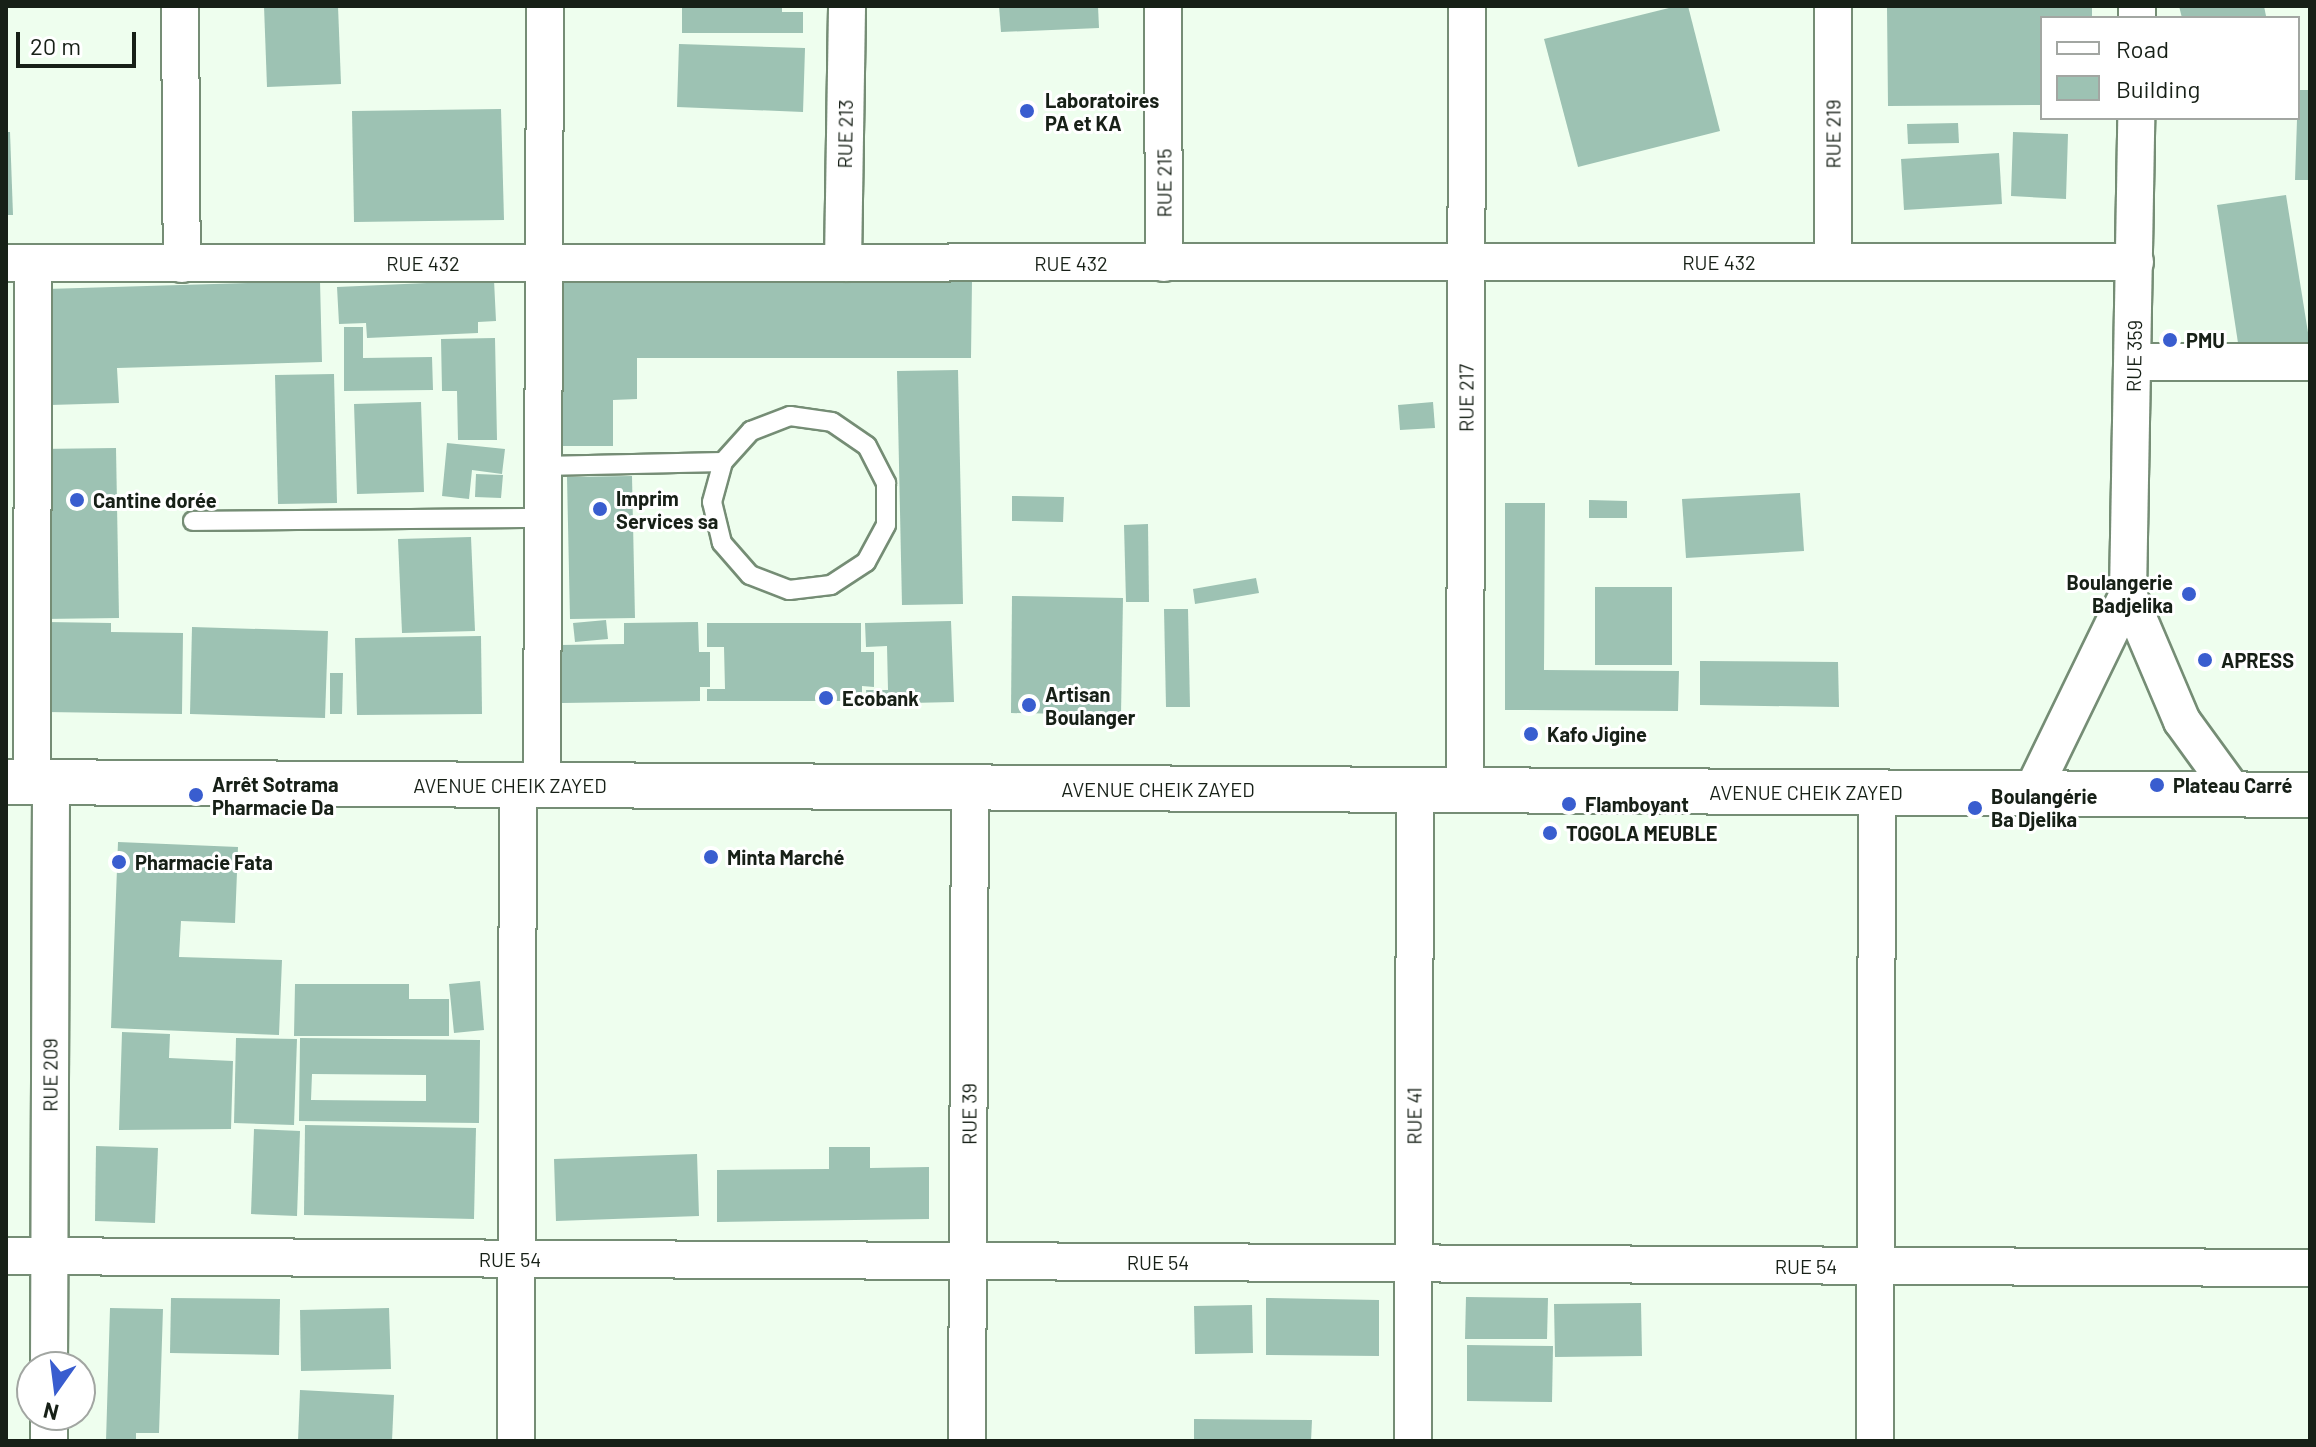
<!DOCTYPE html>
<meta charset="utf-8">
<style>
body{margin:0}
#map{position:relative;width:2316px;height:1447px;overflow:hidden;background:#eefeee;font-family:Barlow,sans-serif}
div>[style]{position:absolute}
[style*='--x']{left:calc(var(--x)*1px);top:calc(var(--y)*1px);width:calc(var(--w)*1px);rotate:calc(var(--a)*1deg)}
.building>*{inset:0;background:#9dc2b3}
.roads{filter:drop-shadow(2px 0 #758d75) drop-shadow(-2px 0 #758d75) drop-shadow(0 2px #758d75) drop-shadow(0 -2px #758d75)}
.lane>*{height:18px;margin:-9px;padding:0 9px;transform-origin:9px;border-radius:9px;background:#fff}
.street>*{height:36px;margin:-18px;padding:0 18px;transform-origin:18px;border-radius:18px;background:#fff}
.secondary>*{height:44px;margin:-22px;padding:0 22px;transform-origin:22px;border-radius:22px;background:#fff}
.dots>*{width:22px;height:22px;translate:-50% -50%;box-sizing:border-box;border:4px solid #fff;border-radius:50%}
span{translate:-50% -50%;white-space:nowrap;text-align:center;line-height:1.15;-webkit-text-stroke:6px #fff;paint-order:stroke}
.poi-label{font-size:20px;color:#172017;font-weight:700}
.left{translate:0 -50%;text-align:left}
.right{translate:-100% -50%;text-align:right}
.street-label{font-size:20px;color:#172017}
.frame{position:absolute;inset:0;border:8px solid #172017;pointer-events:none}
.legend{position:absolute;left:2040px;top:16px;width:260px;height:104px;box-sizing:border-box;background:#fff;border:2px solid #a2a6a2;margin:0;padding:10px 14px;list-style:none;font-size:24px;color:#172017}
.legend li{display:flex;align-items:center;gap:16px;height:40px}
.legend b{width:40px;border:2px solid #a2a6a2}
.north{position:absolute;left:16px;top:1351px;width:80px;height:80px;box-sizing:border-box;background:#fff;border:2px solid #a2a6a2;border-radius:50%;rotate:194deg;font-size:22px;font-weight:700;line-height:32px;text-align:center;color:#172017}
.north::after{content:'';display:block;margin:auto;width:28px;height:36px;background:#395dcf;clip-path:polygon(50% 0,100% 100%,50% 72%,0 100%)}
.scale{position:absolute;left:16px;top:32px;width:120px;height:36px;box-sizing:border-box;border:4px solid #172017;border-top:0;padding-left:10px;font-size:24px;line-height:28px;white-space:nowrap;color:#172017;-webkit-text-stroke:6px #fff;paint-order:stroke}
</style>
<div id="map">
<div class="building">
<i style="clip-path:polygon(264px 6px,338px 6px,341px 84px,267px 87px)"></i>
<i style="clip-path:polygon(682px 6px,782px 6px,782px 12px,803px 12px,803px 33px,682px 33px)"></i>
<i style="clip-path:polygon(999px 6px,1098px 6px,1099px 28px,1001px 32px)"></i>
<i style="clip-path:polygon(1677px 6px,1688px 6px,1720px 131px,1578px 167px,1544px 39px)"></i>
<i style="clip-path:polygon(2092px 6px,2092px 18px,2042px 18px,2042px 105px,1888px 106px,1887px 8px)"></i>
<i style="clip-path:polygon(2179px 6px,2264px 6px,2266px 16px,2182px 18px)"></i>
<i style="clip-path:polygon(679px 44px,805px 48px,803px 112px,677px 107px)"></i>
<i style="clip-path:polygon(2298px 90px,2310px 90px,2310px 180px,2295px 180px)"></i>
<i style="clip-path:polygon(501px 109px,504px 220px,354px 222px,352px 111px)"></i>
<i style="clip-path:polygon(1958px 123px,1959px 143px,1908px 144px,1907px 124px)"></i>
<i style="clip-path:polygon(6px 132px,10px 132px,13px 215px,6px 215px)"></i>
<i style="clip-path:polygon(2013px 132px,2068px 134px,2066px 199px,2011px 196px)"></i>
<i style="clip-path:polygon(1999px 153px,2002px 204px,1904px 210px,1901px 159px)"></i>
<i style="clip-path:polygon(2286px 195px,2310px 345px,2240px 356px,2217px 205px)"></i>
<i style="clip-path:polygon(494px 280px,496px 321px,478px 322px,478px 333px,367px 338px,366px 323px,339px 324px,337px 287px)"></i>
<i style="clip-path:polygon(552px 280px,972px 280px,971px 358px,637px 358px,637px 399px,613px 400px,613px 446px,552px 446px)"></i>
<i style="clip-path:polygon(320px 281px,322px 362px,117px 368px,119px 403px,50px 405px,46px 289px)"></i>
<i style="clip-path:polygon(344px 327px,363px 327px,363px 358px,432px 357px,433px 390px,344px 391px)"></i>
<i style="clip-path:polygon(495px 338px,497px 440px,458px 440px,457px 391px,442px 391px,441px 339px)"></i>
<i style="clip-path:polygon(958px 370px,963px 604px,902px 605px,897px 371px)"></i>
<i style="clip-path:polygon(334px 374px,337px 503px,278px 504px,275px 375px)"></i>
<i style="clip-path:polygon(421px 402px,424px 492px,357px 494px,354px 404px)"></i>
<i style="clip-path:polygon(1433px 402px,1435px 428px,1400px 430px,1398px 405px)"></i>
<i style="clip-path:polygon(447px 443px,505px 449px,502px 474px,472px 470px,469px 499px,442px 496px)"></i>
<i style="clip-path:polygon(116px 448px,119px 618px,43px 619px,39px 449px)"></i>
<i style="clip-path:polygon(476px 474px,503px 475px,501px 498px,475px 497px)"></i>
<i style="clip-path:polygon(632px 476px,635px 618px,570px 619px,567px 477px)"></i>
<i style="clip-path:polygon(1800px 493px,1804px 551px,1686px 558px,1682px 499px)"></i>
<i style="clip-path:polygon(1012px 496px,1064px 497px,1063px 522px,1012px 521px)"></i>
<i style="clip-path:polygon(1589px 500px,1627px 501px,1627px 518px,1589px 518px)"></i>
<i style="clip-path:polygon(1505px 503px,1545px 503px,1544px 670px,1679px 671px,1678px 711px,1505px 710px)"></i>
<i style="clip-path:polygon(1148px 524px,1149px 602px,1126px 602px,1124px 525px)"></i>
<i style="clip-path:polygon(471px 537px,475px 631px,402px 633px,398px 539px)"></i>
<i style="clip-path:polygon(1256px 578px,1259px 593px,1195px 604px,1193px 589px)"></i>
<i style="clip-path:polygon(1595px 587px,1672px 587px,1672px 665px,1595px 665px)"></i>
<i style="clip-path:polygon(1012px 596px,1123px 598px,1121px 715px,1011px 713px)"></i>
<i style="clip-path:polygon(1164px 609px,1188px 609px,1190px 707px,1166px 707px)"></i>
<i style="clip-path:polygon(606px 620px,608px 639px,575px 642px,573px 623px)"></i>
<i style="clip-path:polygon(951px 621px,954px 702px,867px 704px,866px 690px,888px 690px,887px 646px,866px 647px,865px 623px)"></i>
<i style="clip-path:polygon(47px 622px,111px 623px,111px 632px,183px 633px,182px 714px,46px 712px)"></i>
<i style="clip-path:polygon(698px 622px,699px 652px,710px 652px,710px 687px,700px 687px,700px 701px,562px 703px,560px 645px,624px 644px,624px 623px)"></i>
<i style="clip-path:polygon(707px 623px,861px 623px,861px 652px,874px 652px,874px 687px,862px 686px,862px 701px,707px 701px,707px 689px,725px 689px,724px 647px,707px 647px)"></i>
<i style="clip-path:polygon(192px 627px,328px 631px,325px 718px,190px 714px)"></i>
<i style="clip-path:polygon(481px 636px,482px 714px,357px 715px,355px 638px)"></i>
<i style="clip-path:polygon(1700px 661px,1838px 662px,1839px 707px,1700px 705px)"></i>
<i style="clip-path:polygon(330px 673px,343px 673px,342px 714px,330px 714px)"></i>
<i style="clip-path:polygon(118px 842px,238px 847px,235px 923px,181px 921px,179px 957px,282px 960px,279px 1035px,111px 1028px)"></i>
<i style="clip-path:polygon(480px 981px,484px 1030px,454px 1033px,449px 984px)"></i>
<i style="clip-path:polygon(295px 984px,409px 984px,409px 999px,449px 999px,449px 1036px,294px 1036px)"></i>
<i style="clip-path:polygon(122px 1032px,170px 1034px,169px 1058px,233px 1061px,231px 1129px,119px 1130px)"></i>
<i style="clip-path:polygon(236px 1038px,297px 1039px,294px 1125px,234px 1123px)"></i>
<i style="clip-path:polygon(evenodd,300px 1038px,480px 1040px,479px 1123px,299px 1121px,300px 1038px,312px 1074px,426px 1075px,426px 1101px,311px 1100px,312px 1074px)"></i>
<i style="clip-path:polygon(305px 1125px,476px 1128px,474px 1219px,304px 1215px)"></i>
<i style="clip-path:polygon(254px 1129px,300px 1131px,297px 1216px,251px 1214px)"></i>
<i style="clip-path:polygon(96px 1146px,158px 1148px,155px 1223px,95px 1221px)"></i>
<i style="clip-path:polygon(829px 1147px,870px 1147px,870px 1168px,929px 1167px,929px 1219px,717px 1222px,717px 1170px,829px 1169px)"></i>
<i style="clip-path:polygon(697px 1154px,699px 1216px,556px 1221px,554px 1159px)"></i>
<i style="clip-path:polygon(1466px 1297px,1548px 1298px,1547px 1339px,1465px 1339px)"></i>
<i style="clip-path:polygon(171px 1298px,280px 1299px,279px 1355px,170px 1353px)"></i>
<i style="clip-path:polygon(1266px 1298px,1379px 1300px,1379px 1356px,1266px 1355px)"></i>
<i style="clip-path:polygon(1641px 1303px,1642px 1356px,1555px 1357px,1554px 1304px)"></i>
<i style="clip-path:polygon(1252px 1305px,1253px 1353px,1195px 1354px,1194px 1306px)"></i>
<i style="clip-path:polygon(110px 1308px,163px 1309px,159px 1433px,136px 1433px,136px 1441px,106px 1441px)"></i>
<i style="clip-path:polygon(389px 1308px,391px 1369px,301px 1371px,300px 1310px)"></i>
<i style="clip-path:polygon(1467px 1345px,1553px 1346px,1552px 1402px,1467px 1401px)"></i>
<i style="clip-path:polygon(300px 1390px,394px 1395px,392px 1441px,298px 1441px)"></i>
<i style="clip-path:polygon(1194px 1419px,1312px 1420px,1311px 1441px,1194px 1441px)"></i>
</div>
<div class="roads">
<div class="lane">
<i style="--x:543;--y:466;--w:180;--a:-1.3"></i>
<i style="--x:723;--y:462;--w:42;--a:-47.9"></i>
<i style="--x:751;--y:431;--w:42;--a:-21"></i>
<i style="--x:790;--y:416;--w:42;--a:8.1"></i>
<i style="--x:832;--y:422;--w:42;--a:34.4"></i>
<i style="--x:867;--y:446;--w:42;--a:62.8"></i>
<i style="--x:886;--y:483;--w:42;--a:90"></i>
<i style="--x:886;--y:525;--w:42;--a:118.4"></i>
<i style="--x:866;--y:562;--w:42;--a:146.7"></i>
<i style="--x:831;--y:585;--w:42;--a:173.2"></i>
<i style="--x:789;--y:590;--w:42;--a:-159"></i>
<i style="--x:750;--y:575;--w:43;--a:-131.2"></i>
<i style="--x:722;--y:543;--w:42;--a:-103.7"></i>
<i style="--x:712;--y:502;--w:41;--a:-74.6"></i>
<i style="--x:193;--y:521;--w:350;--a:-0.5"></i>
</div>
<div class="street">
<i style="--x:180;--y:6;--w:258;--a:89.6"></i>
<i style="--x:1163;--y:6;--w:257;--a:89.8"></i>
<i style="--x:2137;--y:18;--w:12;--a:-90"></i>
<i style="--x:1833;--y:262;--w:256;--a:-90"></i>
<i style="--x:6;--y:263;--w:2129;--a:-0.03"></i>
<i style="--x:843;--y:263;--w:257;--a:-89.1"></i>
<i style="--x:2134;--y:362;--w:176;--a:0"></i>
<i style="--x:2128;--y:594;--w:138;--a:67"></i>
<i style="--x:2182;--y:721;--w:90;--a:54"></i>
<i style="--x:32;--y:782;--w:519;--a:-89.89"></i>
<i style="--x:542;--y:785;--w:779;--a:-89.78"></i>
<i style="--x:1465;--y:790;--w:784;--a:-89.85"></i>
<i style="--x:2031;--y:794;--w:222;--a:-64.1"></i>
<i style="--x:2128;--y:594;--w:476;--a:-89"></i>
<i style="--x:6;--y:1256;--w:2304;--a:0.3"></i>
<i style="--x:49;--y:1367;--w:585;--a:-89.8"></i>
<i style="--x:49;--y:1441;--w:26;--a:-90"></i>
<i style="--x:516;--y:1441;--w:656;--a:-89.83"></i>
<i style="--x:967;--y:1441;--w:654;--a:-89.74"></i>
<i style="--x:1413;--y:1441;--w:651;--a:-89.82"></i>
<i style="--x:1875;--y:1441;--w:648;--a:-89.82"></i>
</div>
<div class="secondary">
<i style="--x:6;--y:782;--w:2304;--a:0.32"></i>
</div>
</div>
<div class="dots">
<i style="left:1027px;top:111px;background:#395dcf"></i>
<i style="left:2170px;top:340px;background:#395dcf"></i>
<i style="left:77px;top:500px;background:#395dcf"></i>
<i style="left:600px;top:509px;background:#395dcf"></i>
<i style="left:2189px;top:594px;background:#395dcf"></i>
<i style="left:2205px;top:660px;background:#395dcf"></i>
<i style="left:826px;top:698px;background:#395dcf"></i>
<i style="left:1029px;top:705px;background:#395dcf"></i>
<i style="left:1531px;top:734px;background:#395dcf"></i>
<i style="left:2157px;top:785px;background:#395dcf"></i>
<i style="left:196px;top:795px;background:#395dcf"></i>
<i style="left:1569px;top:804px;background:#395dcf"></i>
<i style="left:1975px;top:808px;background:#395dcf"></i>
<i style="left:1550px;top:833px;background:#395dcf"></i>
<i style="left:711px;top:857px;background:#395dcf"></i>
<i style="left:119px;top:862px;background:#395dcf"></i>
</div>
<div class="poi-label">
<span class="left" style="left:1045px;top:112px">Laboratoires<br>PA et KA</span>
<span class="left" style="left:2186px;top:340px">PMU</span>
<span class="left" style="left:616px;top:510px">Imprim<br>Services sa</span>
<span class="left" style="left:93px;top:500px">Cantine dorée</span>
<span class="right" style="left:2173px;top:594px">Boulangerie<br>Badjelika</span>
<span class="left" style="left:2221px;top:660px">APRESS</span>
<span class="left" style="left:1045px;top:706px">Artisan<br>Boulanger</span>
<span class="left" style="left:842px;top:698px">Ecobank</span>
<span class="left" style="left:1547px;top:734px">Kafo Jigine</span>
<span class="left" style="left:212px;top:796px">Arrêt Sotrama<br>Pharmacie Da</span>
<span class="left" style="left:2173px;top:785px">Plateau Carré</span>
<span class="left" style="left:1991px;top:808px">Boulangérie<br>Ba Djelika</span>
<span class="left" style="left:1585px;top:804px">Flamboyant</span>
<span class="left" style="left:1566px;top:833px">TOGOLA MEUBLE</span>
<span class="left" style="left:727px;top:857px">Minta Marché</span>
<span class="left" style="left:135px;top:862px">Pharmacie Fata</span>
</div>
<div class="street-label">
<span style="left:845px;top:134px;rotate:-89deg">RUE 213</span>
<span style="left:1833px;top:134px;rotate:-90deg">RUE 219</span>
<span style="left:1164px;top:183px;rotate:-90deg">RUE 215</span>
<span style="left:1719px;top:262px">RUE 432</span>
<span style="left:423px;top:263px">RUE 432</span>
<span style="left:1071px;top:263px">RUE 432</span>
<span style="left:2134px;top:356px;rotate:-89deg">RUE 359</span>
<span style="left:1466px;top:398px;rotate:-90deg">RUE 217</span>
<span style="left:510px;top:785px">AVENUE CHEIK ZAYED</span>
<span style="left:1158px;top:789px">AVENUE CHEIK ZAYED</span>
<span style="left:1806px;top:792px">AVENUE CHEIK ZAYED</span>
<span style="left:50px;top:1075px;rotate:-90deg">RUE 209</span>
<span style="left:969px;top:1114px;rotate:-90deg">RUE 39</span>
<span style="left:1414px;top:1116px;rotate:-90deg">RUE 41</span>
<span style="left:510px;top:1259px">RUE 54</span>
<span style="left:1158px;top:1262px">RUE 54</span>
<span style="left:1806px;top:1266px">RUE 54</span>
</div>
<div class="frame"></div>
<ul class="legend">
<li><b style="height:10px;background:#fff"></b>Road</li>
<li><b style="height:22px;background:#9dc2b3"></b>Building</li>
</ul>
<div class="north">N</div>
<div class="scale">20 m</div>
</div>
